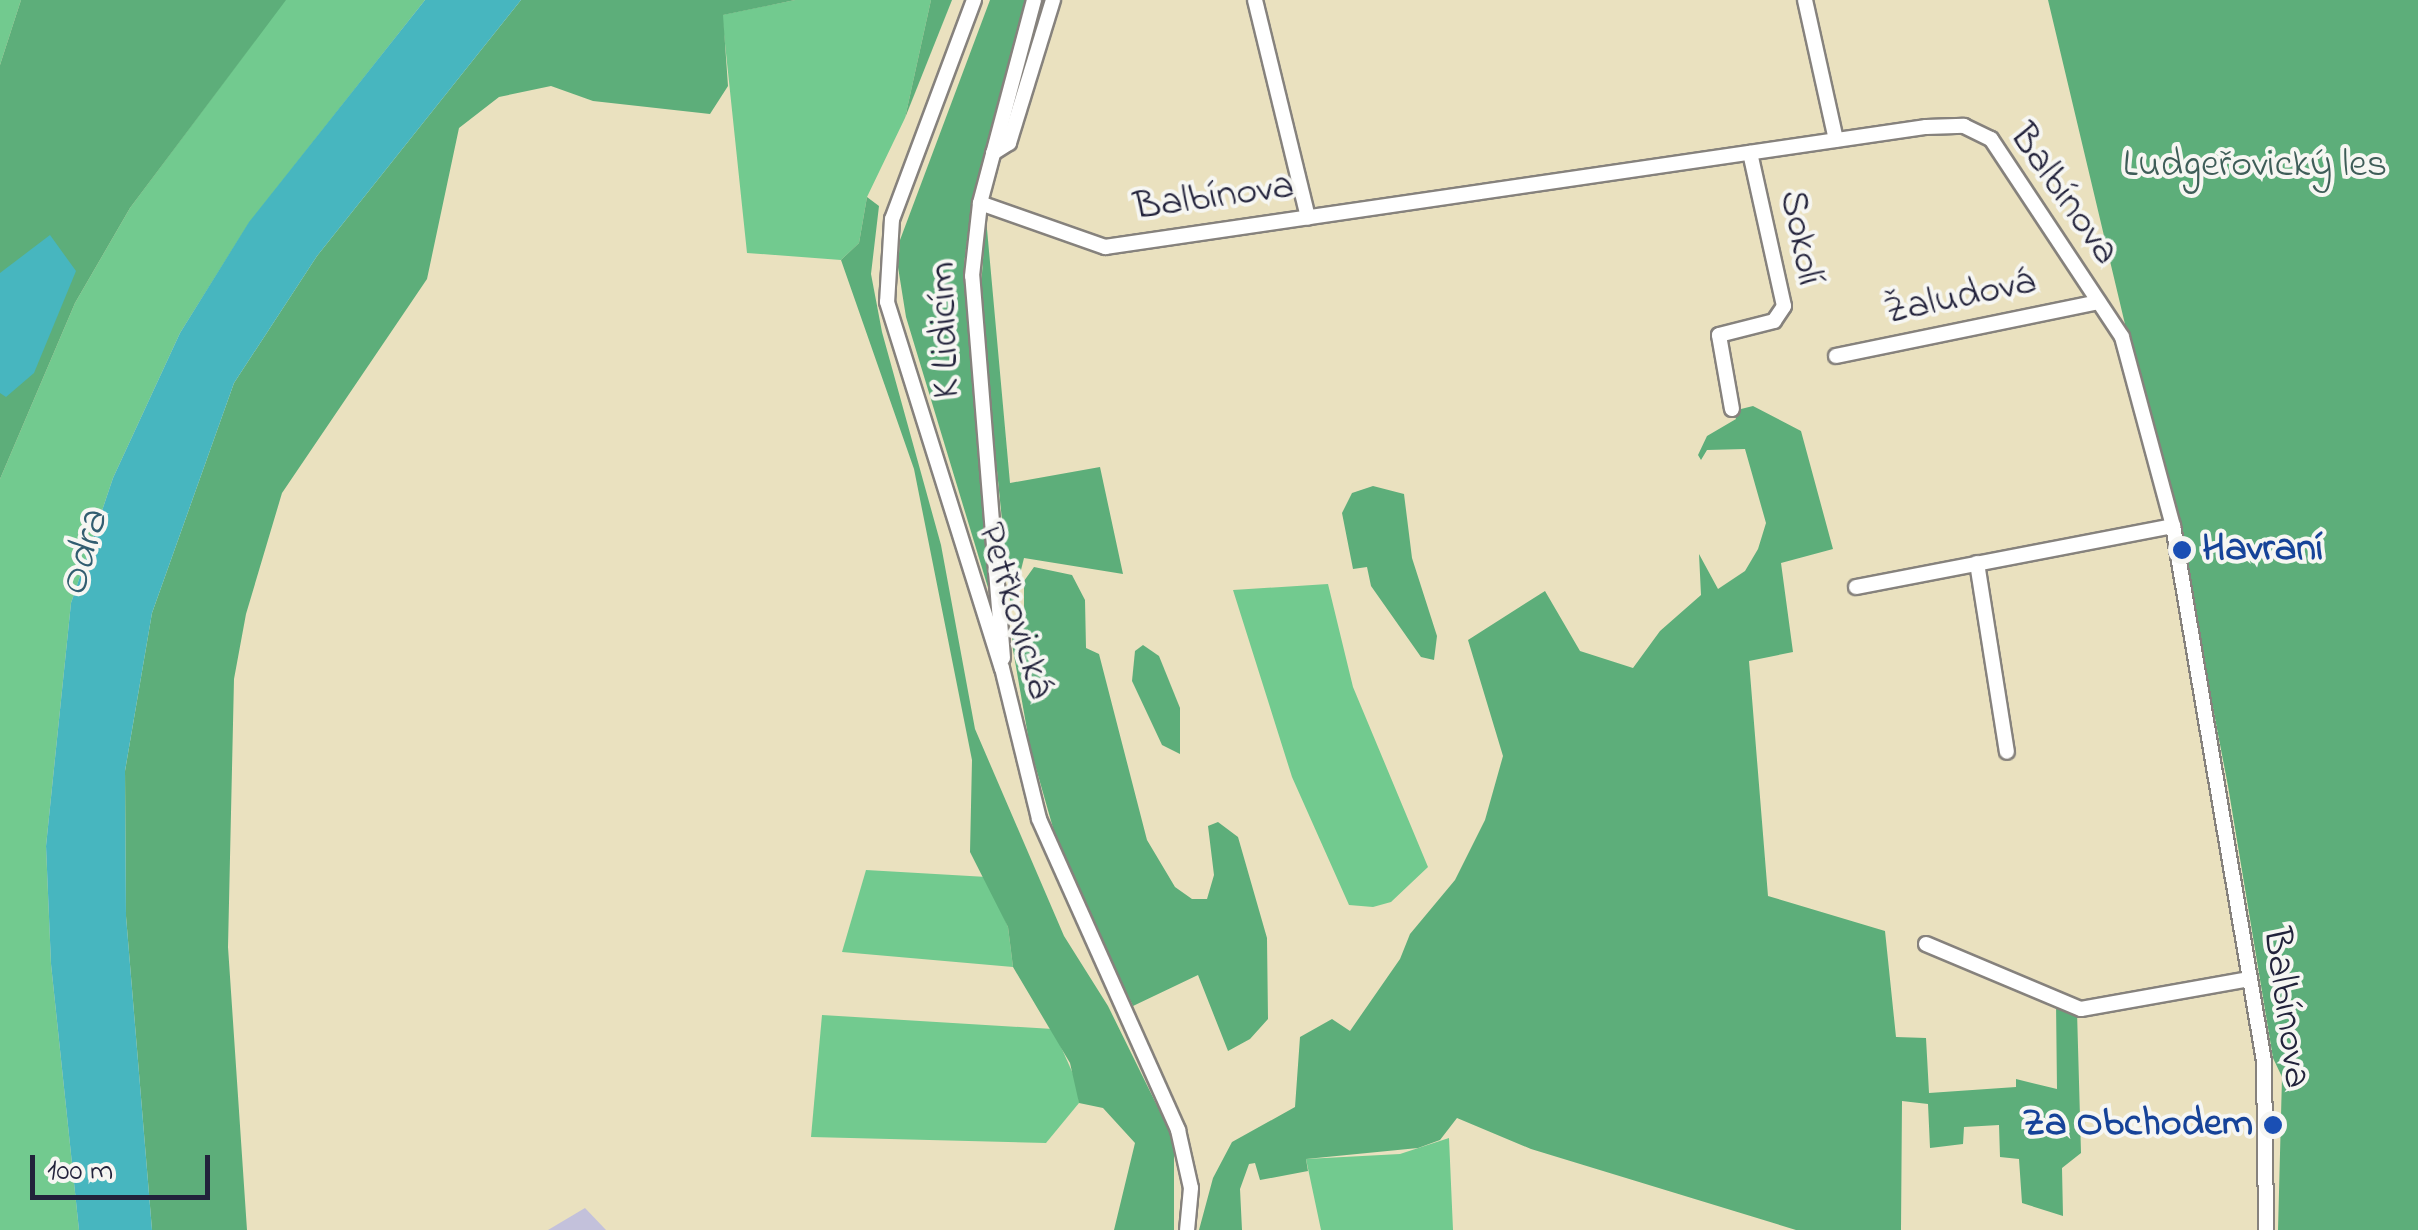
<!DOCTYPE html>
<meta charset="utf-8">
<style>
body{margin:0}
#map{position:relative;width:2418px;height:1230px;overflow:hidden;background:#eae1bf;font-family:"Indie Flower",sans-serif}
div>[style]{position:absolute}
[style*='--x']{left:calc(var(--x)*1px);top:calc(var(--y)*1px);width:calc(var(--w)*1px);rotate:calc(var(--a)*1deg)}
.industrial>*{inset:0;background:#c3c1db}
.green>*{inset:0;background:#72ca8f}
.forest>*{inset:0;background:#5dae7a}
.water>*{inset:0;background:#47b6bf}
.roads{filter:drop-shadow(2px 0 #86827d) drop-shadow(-2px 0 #86827d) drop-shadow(0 2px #86827d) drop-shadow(0 -2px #86827d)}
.minor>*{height:14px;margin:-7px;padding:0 7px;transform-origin:7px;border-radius:7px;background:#fff}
.dots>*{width:28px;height:28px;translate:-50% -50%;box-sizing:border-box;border:5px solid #f6f6f2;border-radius:50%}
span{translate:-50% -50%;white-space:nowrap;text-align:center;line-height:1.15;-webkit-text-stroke:8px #f6f6f2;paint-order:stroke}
.park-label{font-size:40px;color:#3e5d58}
.street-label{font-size:40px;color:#22223b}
.transit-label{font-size:40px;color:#164399;font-weight:700}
.left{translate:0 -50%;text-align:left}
.right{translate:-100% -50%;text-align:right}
.water-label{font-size:42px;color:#315d70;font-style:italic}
.scale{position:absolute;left:30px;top:1155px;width:180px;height:45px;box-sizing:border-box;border:5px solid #22223b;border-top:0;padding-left:12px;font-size:30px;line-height:35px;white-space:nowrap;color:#22223b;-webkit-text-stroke:8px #f6f6f2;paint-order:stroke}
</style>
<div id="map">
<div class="industrial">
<i style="clip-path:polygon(585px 1208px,606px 1230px,548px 1230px)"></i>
</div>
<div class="green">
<i style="clip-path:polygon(0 0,21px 0,0 65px)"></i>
<i style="clip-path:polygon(285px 0,425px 0,249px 223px,180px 333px,113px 478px,71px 603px,46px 846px,51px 964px,79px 1230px,0 1230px,0 479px,75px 303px,130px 208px)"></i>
<i style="clip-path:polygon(795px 0,931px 0,905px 118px,867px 197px,859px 243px,841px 260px,747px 253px,722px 15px)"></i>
<i style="clip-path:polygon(1328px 584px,1353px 687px,1428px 867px,1391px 902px,1373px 907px,1349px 905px,1292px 777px,1233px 590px)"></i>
<i style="clip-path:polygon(866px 870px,987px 877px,1008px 927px,1013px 967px,842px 952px)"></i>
<i style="clip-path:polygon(822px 1015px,1053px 1029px,1078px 1085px,1079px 1103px,1046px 1143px,811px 1137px)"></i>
<i style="clip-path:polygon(1449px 1138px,1453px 1230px,1321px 1230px,1306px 1159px,1400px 1154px)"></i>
</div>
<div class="forest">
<i style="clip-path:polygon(21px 0,286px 0,130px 208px,75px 303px,0 479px,0 65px)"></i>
<i style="clip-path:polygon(521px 0,795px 0,723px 15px,728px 86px,710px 114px,593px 101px,551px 86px,499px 97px,459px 128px,427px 279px,282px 493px,246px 614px,234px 679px,228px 947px,247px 1230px,152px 1230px,126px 916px,125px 771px,152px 613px,234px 383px,317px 256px)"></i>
<i style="clip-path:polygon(931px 0,952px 0,905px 118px)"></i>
<i style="clip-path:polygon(990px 0,1026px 0,972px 200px,964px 265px,999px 624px,906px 317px,898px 267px,900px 240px)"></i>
<i style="clip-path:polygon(2048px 0,2418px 0,2418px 1230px,2278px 1230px,2282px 1077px,2273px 1058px,2228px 786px,2200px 640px)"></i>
<i style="clip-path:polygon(867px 197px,879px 206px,871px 274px,882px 332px,941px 545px,975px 729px,1064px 936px,1108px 1006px,1174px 1140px,1174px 1230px,1114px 1230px,1135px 1143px,1103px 1108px,1079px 1103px,1070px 1063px,1013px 967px,1008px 927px,970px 852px,972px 760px,914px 469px,841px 260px,859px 243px)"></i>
<i style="clip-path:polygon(986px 218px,1010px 483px,1100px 467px,1123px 574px,1024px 558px,1011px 610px,980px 301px)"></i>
<i style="clip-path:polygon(1753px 406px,1801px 431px,1833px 549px,1781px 563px,1793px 652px,1749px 661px,1768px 896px,1885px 931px,1896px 1037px,1926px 1038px,1929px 1093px,2016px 1087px,2016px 1079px,2057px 1089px,2056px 1002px,2077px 1011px,2081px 1153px,2062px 1168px,2063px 1216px,2022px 1203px,2019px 1159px,2000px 1157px,1999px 1125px,1964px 1127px,1963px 1144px,1930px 1148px,1928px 1104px,1902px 1101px,1901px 1230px,1796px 1230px,1531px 1149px,1457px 1118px,1440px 1140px,1418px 1148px,1306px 1159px,1308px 1171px,1260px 1180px,1255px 1163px,1249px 1164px,1240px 1189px,1242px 1230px,1199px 1230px,1213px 1178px,1232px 1142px,1295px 1107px,1300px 1037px,1332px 1019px,1350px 1031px,1400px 959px,1410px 934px,1455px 880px,1485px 820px,1503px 756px,1468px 640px,1545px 591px,1580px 651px,1633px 668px,1660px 631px,1701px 595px,1699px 554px,1718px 589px,1745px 571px,1758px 549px,1766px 523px,1745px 449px,1707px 450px,1701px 460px,1698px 455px,1707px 436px,1736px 419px,1733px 411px)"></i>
<i style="clip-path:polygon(1373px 486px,1404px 494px,1412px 558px,1437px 636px,1434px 660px,1421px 657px,1371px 586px,1367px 567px,1353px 569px,1342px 513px,1352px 493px)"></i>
<i style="clip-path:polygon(1034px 567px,1072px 575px,1085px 600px,1086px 648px,1099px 654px,1147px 840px,1175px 887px,1192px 899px,1207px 899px,1214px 875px,1208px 826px,1218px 822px,1238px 837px,1267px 938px,1268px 1019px,1250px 1039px,1228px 1051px,1198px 975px,1133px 1006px,1061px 856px,1030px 747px,1012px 644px,1013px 624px,1024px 616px,1024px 581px)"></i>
<i style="clip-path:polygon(1143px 645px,1159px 656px,1180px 708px,1180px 754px,1162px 745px,1132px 681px,1135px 651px)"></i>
</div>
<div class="water">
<i style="clip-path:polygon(425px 0,521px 0,317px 256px,234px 383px,152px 613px,125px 771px,126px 916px,152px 1230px,79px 1230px,51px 964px,46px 846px,71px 603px,113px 478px,180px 333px,249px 222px)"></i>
<i style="clip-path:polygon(50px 235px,76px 271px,34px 373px,6px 397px,0 393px,0 273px)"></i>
</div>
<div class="roads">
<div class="minor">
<i style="--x:974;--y:0;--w:234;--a:110.5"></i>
<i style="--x:892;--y:219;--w:83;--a:93.4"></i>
<i style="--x:887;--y:302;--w:384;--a:72.6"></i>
<i style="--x:1002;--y:668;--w:155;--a:76.2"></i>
<i style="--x:1039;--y:819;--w:341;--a:65.9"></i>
<i style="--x:1178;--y:1130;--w:59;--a:77.4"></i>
<i style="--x:1191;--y:1188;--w:42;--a:95.4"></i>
<i style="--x:1255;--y:0;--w:224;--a:76.3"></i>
<i style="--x:1805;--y:0;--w:143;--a:77.5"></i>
<i style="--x:993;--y:153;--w:19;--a:-32"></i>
<i style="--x:1009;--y:143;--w:150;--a:-72.9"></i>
<i style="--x:980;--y:203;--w:133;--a:19.4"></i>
<i style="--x:1105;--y:247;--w:830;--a:-8.32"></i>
<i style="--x:1926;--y:127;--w:38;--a:-2"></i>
<i style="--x:1964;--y:126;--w:30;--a:26"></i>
<i style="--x:1991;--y:139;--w:237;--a:56.5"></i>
<i style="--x:2122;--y:337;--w:196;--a:74.9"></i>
<i style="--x:2173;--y:526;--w:543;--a:80.35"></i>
<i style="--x:2264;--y:1061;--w:169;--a:89.3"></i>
<i style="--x:1836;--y:356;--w:268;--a:-11.6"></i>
<i style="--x:1732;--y:409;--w:75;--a:-100"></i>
<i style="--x:1719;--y:335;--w:57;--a:-14.3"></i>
<i style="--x:1774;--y:321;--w:18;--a:-56"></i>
<i style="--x:1784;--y:306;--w:157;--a:-102.5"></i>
<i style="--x:1977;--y:563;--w:191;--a:81"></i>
<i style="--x:1856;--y:587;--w:323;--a:-10.9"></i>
<i style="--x:1003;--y:658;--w:383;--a:-94.6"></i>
<i style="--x:972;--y:276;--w:73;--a:-83.7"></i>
<i style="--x:980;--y:203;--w:210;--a:-75.1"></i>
<i style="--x:1926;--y:944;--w:168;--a:22.8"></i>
<i style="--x:2081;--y:1009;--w:171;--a:-10.1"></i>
</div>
</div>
<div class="dots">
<i style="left:2182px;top:550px;background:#1a4fb4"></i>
<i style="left:2273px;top:1125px;background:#1a4fb4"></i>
</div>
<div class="park-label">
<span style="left:2255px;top:166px">Ludgeřovický les</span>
</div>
<div class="street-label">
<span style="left:2063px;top:195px;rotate:55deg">Balbínova</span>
<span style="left:1214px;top:198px;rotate:-8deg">Balbínova</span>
<span style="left:1800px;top:238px;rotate:79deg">Sokolí</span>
<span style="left:1960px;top:298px;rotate:-12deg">Žaludová</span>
<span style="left:946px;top:330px;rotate:-92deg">K Lidicím</span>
<span style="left:1014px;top:611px;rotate:73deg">Petřkovická</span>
<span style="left:2285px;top:1008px;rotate:82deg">Balbínova</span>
</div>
<div class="transit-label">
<span class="left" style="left:2202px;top:550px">Havraní</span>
<span class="right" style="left:2253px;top:1125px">Za Obchodem</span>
</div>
<div class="water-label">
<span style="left:85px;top:554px;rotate:-74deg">Odra</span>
</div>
<div class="scale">100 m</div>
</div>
